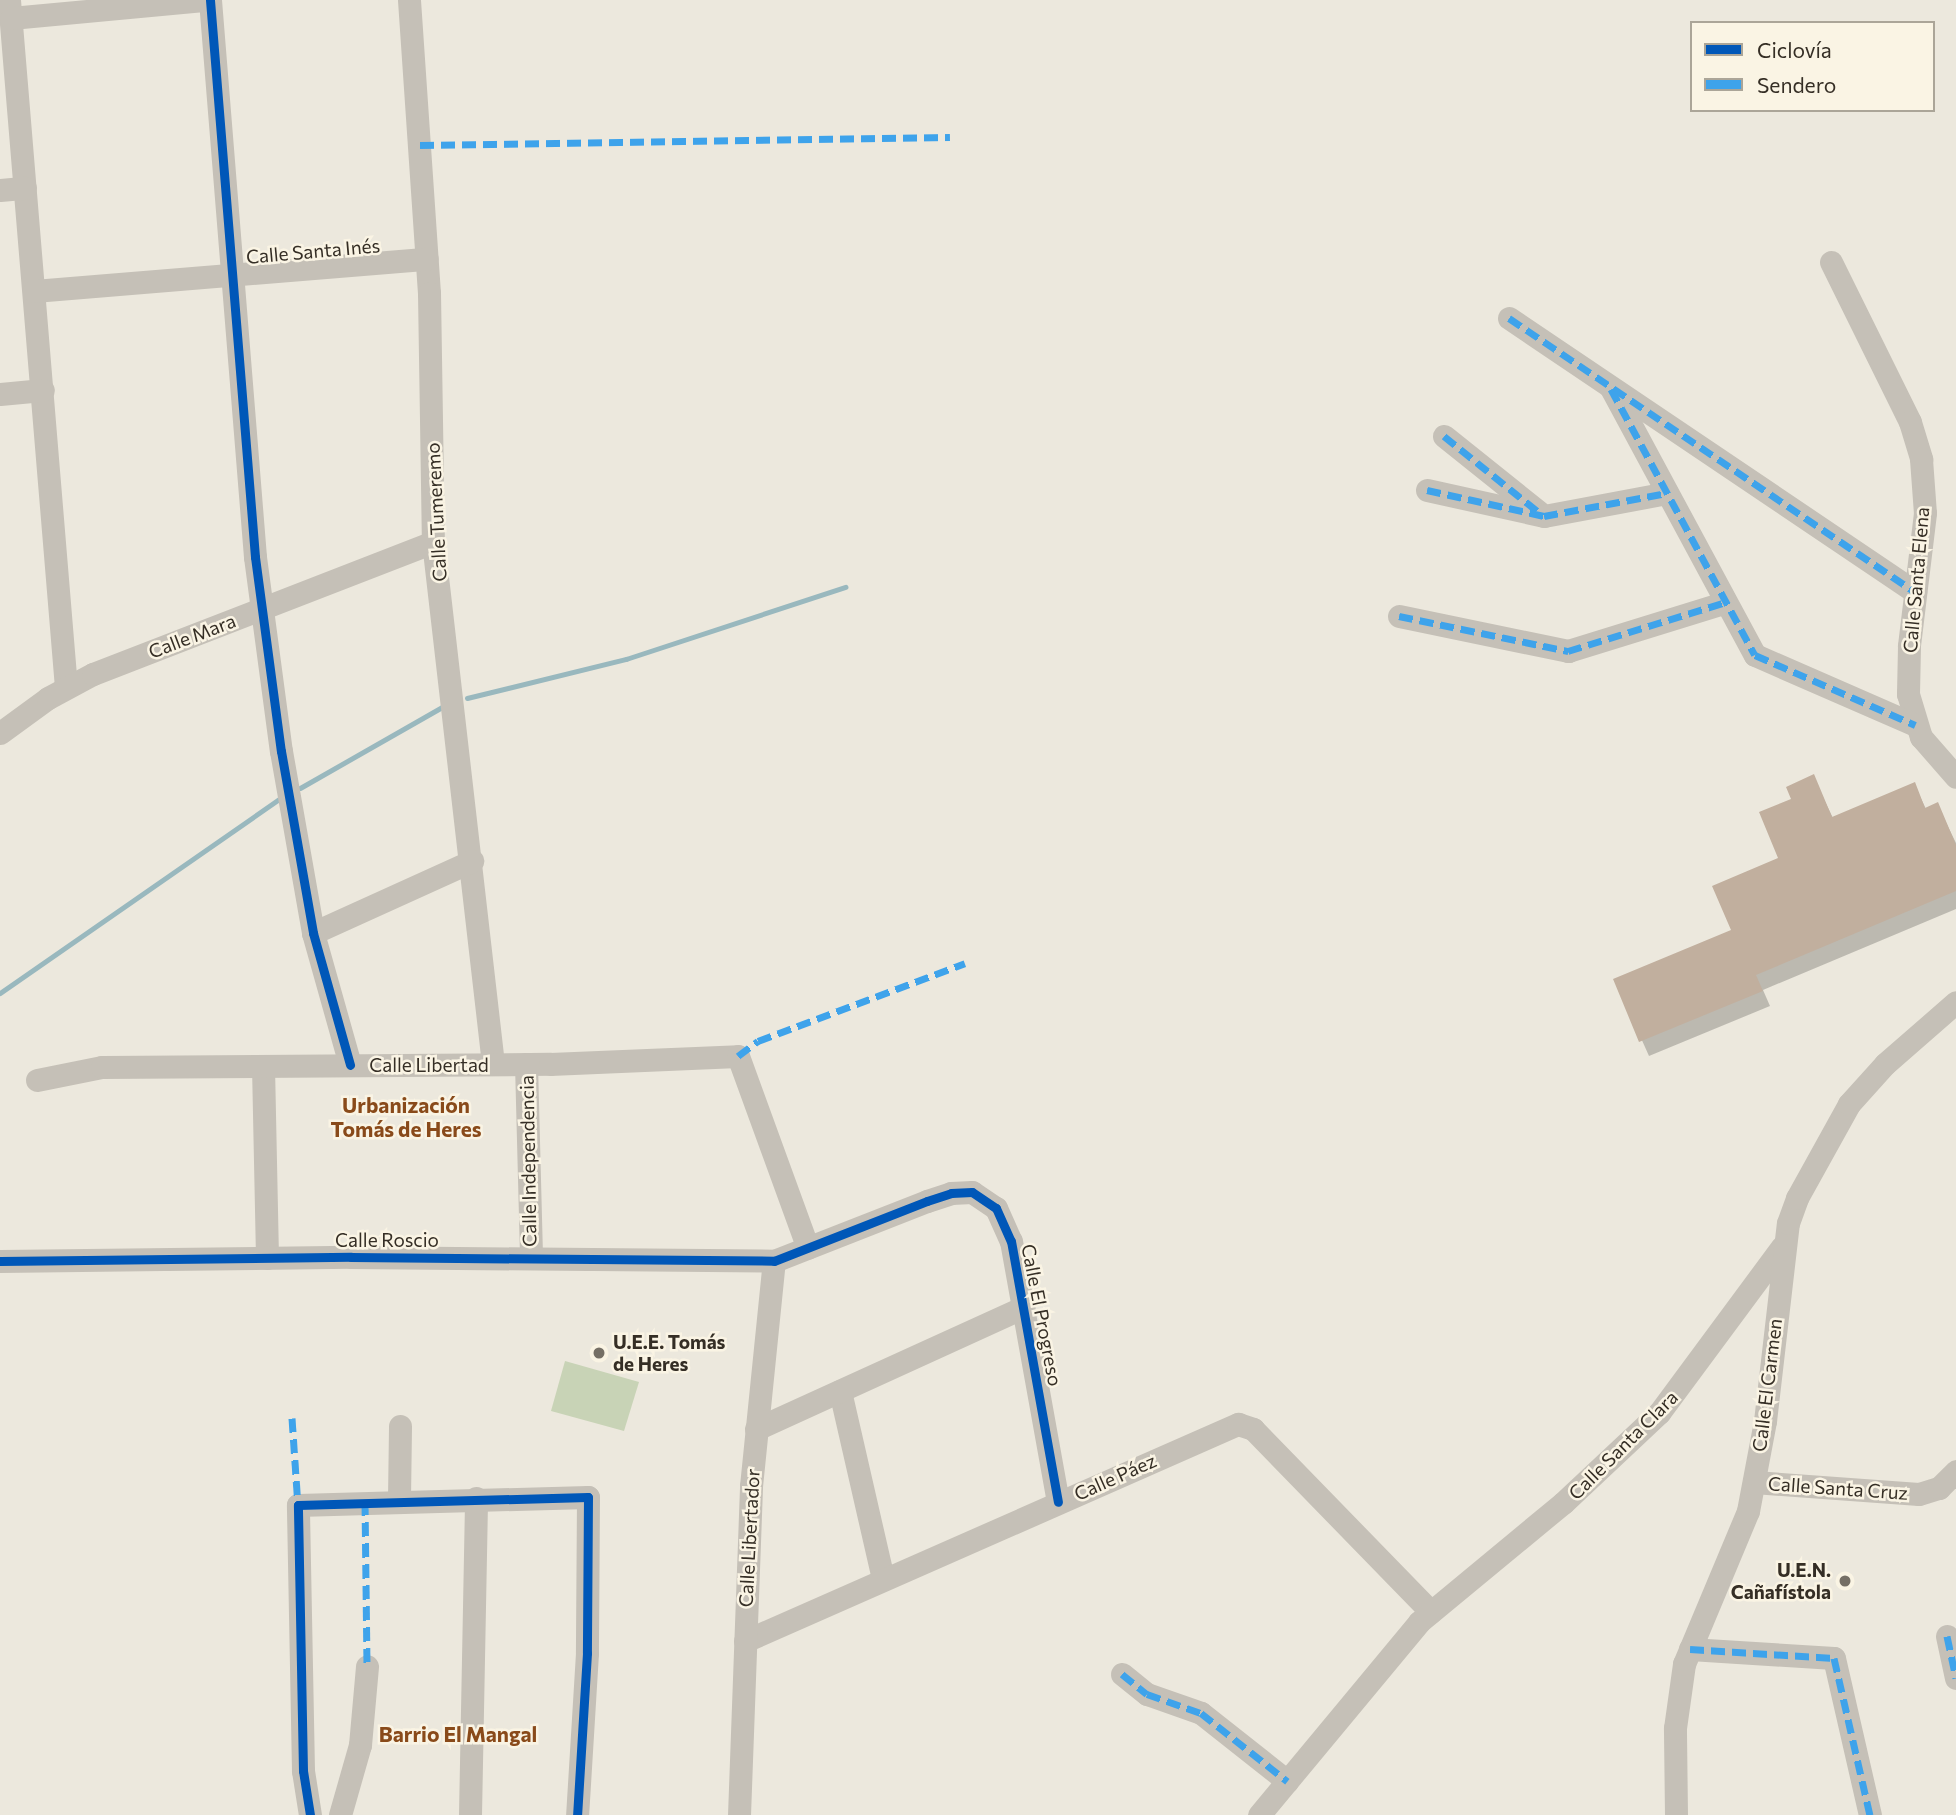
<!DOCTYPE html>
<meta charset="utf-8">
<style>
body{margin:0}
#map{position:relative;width:1956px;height:1815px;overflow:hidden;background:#ece8dd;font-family:Commissioner,sans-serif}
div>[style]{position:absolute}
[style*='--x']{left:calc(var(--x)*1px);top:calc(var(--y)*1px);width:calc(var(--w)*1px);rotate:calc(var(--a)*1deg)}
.green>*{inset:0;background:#c8d3b6}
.shadow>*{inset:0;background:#0003}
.stream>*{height:5px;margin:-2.5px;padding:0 2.5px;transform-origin:2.5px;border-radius:2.5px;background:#99b8be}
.building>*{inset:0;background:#c1af9e}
.minor>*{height:23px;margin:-11.5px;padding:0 11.5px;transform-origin:11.5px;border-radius:11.5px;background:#c5c0b7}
.quiet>*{height:7px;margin-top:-3.5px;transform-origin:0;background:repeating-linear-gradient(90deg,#3ea3eb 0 14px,transparent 0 21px)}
.cycleway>*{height:9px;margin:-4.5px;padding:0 4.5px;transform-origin:4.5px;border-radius:4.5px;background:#0057b8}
.dots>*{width:19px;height:19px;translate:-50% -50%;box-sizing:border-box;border:4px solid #faf4e4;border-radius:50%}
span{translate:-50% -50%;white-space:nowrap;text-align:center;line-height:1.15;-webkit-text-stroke:5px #faf4e4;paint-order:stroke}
.street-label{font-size:19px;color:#352e25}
.poi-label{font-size:19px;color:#352e25;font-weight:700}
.left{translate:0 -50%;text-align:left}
.right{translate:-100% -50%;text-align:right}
.neighbourhood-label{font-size:21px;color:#894a1a;font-weight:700}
.legend{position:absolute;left:1690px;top:21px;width:245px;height:91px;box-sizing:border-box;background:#faf4e4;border:2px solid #aba598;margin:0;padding:9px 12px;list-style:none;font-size:21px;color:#352e25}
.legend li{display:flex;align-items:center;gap:14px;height:35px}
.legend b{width:35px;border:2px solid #aba598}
</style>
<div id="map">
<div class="green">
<i style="clip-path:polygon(565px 1361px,639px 1382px,624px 1431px,551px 1411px)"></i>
</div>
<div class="shadow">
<i style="clip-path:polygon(1813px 777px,1833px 818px,1914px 784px,1926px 809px,1937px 804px,1956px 843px,1956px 909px,1763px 990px,1770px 1006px,1649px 1056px,1615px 980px,1733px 931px,1780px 859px,1793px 800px)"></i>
</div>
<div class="stream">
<i style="--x:467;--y:698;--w:164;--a:-13.8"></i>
<i style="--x:626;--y:659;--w:231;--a:-18.2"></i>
<i style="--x:300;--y:788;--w:163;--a:-29.7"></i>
<i style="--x:0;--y:993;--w:342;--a:-34.8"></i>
</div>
<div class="building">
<i style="clip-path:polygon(1814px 774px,1832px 817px,1915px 782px,1925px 808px,1938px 802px,1956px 845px,1956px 891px,1756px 975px,1763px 991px,1639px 1042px,1613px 979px,1731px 930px,1712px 886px,1778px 858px,1759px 812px,1791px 799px,1786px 787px)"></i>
</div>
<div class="minor">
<i style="--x:9;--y:0;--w:689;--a:85.26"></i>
<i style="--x:210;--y:0;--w:559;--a:85.38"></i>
<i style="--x:255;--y:557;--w:196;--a:82.4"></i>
<i style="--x:281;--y:751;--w:185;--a:80"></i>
<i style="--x:313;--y:933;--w:137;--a:74.3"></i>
<i style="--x:409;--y:0;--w:294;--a:86.1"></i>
<i style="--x:429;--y:293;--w:249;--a:89.1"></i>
<i style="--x:433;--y:542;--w:525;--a:83.44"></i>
<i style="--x:11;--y:18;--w:196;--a:-5.3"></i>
<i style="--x:0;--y:190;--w:25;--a:-5"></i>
<i style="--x:1831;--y:262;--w:178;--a:63.7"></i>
<i style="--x:1910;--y:422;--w:39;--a:73"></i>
<i style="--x:1921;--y:459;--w:54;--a:85.8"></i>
<i style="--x:1925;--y:513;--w:134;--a:96.9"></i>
<i style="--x:1909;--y:646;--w:48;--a:91.2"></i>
<i style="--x:1908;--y:694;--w:45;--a:73.2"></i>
<i style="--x:1921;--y:737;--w:53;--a:48.8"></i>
<i style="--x:34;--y:291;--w:394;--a:-4.7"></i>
<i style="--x:1509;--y:318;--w:490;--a:34"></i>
<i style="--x:1611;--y:388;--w:303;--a:61.7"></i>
<i style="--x:1755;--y:655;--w:175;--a:23.6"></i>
<i style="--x:0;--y:394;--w:43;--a:-5.3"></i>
<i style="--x:1444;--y:436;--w:122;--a:38.7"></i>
<i style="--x:1427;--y:490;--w:120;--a:12.5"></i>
<i style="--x:1544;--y:516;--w:125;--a:-10.6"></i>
<i style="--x:1399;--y:616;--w:173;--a:11.7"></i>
<i style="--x:1568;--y:651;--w:165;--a:-17.2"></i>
<i style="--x:0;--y:733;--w:59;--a:-36.1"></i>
<i style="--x:48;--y:698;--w:51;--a:-28.1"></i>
<i style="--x:93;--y:674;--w:365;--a:-21.2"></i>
<i style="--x:313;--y:933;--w:175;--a:-24.4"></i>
<i style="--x:526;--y:1064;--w:194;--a:88.5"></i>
<i style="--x:263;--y:1066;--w:192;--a:88.8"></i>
<i style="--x:37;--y:1080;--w:66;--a:-11.3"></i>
<i style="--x:102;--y:1067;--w:448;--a:-0.4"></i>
<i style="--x:550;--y:1064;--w:188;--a:-2.4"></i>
<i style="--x:738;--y:1056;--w:204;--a:70"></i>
<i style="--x:0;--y:1261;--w:351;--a:-0.7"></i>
<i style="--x:351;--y:1257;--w:423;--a:0.5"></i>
<i style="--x:774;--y:1261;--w:164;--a:-21.4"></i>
<i style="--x:927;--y:1201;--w:25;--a:-18"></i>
<i style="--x:951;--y:1193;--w:21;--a:-3"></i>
<i style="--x:972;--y:1192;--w:29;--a:34"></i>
<i style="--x:996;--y:1208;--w:36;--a:66"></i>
<i style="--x:1011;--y:1241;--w:265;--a:79.8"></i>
<i style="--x:840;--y:1391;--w:193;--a:77.1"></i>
<i style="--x:756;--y:1429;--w:294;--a:-24.5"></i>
<i style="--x:1754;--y:1482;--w:165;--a:4.2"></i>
<i style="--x:1919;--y:1494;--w:21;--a:-17"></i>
<i style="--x:1939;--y:1488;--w:24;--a:-45"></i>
<i style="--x:399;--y:1499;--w:73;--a:-89.2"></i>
<i style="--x:1947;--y:1636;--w:43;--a:77.9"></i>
<i style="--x:745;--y:1641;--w:539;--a:-23.76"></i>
<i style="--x:1238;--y:1424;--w:16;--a:18"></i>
<i style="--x:1253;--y:1429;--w:255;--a:45.8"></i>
<i style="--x:1690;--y:1649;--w:144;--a:3.6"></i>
<i style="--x:1834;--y:1658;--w:161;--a:77.1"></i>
<i style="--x:1122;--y:1674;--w:32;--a:39"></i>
<i style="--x:1147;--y:1694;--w:57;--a:19.4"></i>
<i style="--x:1201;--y:1713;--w:110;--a:38.3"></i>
<i style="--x:310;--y:1815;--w:45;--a:-99"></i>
<i style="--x:303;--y:1771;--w:266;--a:-91.1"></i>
<i style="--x:298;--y:1505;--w:290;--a:-1.6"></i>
<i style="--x:588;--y:1497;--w:156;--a:90.4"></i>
<i style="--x:587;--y:1653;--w:162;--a:93.5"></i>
<i style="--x:340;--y:1815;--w:73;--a:-74.1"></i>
<i style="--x:360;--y:1745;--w:79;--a:-84.9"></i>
<i style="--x:470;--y:1815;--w:317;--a:-88.9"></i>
<i style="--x:739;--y:1815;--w:329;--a:-87.9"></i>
<i style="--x:751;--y:1486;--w:226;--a:-84.2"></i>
<i style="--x:1259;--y:1815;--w:251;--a:-50.3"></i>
<i style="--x:1419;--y:1622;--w:187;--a:-39.6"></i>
<i style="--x:1563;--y:1503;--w:132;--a:-43.2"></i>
<i style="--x:1659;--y:1413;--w:207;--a:-53.5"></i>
<i style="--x:1676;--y:1815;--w:87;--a:-90.7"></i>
<i style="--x:1675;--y:1728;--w:65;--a:-82"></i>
<i style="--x:1684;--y:1664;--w:166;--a:-67.3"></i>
<i style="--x:1748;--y:1511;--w:92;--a:-79.3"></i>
<i style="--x:1765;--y:1421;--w:199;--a:-83.4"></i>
<i style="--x:1788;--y:1223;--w:27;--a:-70"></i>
<i style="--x:1797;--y:1198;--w:107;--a:-61"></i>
<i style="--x:1849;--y:1104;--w:54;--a:-48"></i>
<i style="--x:1885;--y:1064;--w:94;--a:-41.1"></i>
</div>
<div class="quiet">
<i style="--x:420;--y:145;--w:530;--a:-0.86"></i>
<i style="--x:1509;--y:318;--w:490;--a:34"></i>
<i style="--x:1611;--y:389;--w:302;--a:61.6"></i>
<i style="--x:1755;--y:655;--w:175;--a:23.6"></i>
<i style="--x:1444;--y:436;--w:124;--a:38.8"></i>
<i style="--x:1427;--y:490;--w:120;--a:12.5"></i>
<i style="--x:1544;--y:516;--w:125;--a:-10.6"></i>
<i style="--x:1399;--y:616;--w:173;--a:11.7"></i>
<i style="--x:1568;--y:651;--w:165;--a:-17.2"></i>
<i style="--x:738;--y:1056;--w:25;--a:-37"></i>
<i style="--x:758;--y:1041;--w:221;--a:-20.6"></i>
<i style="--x:292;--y:1418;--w:87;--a:86.1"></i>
<i style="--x:365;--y:1501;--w:165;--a:89.3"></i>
<i style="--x:1947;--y:1636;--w:43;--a:77.9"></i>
<i style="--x:1690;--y:1649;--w:144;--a:3.6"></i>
<i style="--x:1834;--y:1658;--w:161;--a:77.1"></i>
<i style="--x:1122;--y:1674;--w:32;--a:39"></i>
<i style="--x:1147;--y:1694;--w:57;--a:19.4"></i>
<i style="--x:1201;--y:1713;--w:110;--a:38.3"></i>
</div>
<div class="cycleway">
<i style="--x:210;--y:0;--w:559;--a:85.38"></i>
<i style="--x:255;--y:557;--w:196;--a:82.4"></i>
<i style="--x:281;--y:751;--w:185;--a:80"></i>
<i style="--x:313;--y:933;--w:137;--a:74.3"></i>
<i style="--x:0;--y:1261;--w:351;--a:-0.7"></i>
<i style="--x:351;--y:1257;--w:423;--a:0.5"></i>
<i style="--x:774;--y:1261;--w:164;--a:-21.4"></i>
<i style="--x:927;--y:1201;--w:25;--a:-18"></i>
<i style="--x:951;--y:1193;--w:21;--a:-3"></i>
<i style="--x:972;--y:1192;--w:29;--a:34"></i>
<i style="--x:996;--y:1208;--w:36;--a:66"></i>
<i style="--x:1011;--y:1241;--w:265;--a:79.8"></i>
<i style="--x:310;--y:1815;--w:45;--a:-99"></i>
<i style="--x:303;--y:1771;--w:266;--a:-91.1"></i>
<i style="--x:298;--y:1505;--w:290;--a:-1.6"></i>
<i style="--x:588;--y:1497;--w:156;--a:90.4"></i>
<i style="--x:587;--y:1653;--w:162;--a:93.5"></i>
</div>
<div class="dots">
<i style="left:599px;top:1353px;background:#756f65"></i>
<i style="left:1845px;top:1581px;background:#756f65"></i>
</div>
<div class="street-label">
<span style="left:313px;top:251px;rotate:-5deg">Calle Santa Inés</span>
<span style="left:436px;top:512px;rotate:-93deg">Calle Tumeremo</span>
<span style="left:1916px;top:580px;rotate:-85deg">Calle Santa Elena</span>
<span style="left:192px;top:636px;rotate:-21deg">Calle Mara</span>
<span style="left:429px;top:1065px">Calle Libertad</span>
<span style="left:528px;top:1161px;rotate:-91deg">Calle Independencia</span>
<span style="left:387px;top:1240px">Calle Roscio</span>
<span style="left:1042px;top:1315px;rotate:79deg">Calle El Progreso</span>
<span style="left:1767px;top:1385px;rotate:-83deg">Calle El Carmen</span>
<span style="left:1623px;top:1445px;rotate:-45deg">Calle Santa Clara</span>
<span style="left:1115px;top:1477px;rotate:-24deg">Calle Páez</span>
<span style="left:1838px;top:1488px;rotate:4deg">Calle Santa Cruz</span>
<span style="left:749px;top:1538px;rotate:-87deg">Calle Libertador</span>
</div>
<div class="poi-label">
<span class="left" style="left:613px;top:1353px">U.E.E. Tomás<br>de Heres</span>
<span class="right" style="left:1831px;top:1581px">U.E.N.<br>Cañafístola</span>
</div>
<div class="neighbourhood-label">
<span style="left:406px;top:1117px">Urbanización<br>Tomás de Heres</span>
<span style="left:458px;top:1734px">Barrio El Mangal</span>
</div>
<ul class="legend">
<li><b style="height:9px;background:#0057b8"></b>Ciclovía</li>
<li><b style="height:9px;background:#3ea3eb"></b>Sendero</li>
</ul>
</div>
